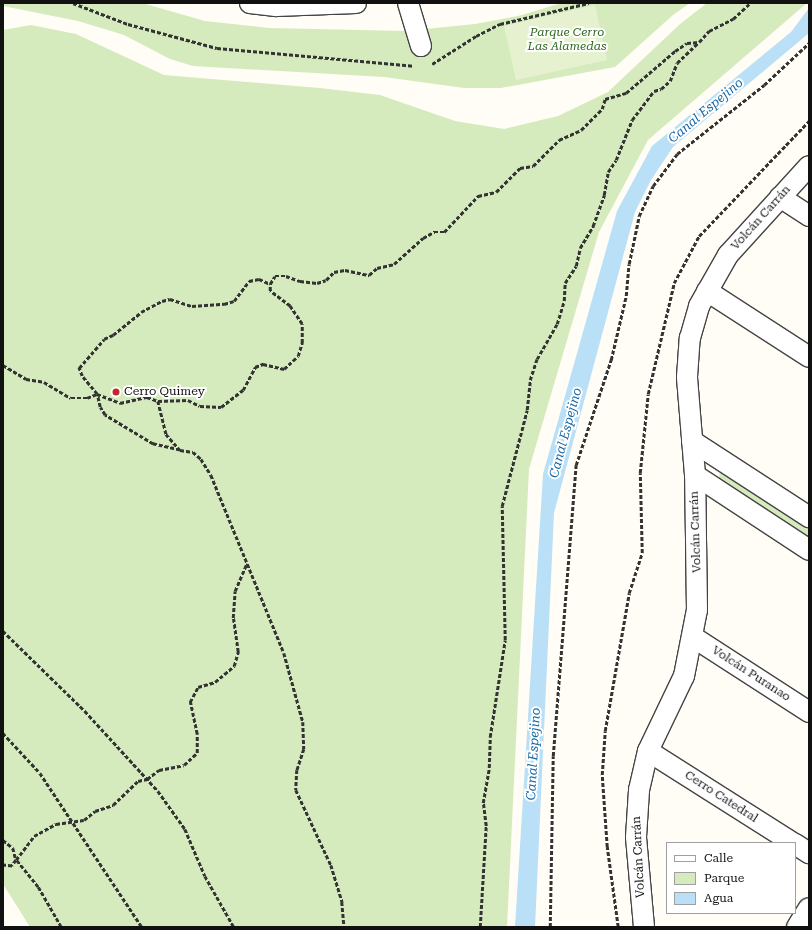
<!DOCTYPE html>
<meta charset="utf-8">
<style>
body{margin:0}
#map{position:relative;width:812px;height:930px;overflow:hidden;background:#fffdf5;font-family:"Roboto Serif",serif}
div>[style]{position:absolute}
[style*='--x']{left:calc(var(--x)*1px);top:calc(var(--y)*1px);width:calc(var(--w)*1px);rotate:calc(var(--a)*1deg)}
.green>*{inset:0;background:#d5ebbd}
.pitch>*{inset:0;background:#e6f2cf}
.water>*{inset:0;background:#b9e0f7}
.path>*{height:2.5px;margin-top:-1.25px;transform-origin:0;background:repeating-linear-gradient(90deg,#333 0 4px,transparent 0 6px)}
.roads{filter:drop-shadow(1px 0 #444) drop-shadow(-1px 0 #444) drop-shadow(0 1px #444) drop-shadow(0 -1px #444)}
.street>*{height:20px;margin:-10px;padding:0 10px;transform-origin:10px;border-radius:10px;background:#fff}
.dots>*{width:11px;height:11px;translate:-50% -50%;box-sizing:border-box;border:2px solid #fff;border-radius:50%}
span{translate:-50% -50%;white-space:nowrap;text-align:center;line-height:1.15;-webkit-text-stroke:4px #fff;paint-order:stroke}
.park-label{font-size:12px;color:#2f6b1f;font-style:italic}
.street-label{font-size:12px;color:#111}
.poi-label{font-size:12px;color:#111}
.left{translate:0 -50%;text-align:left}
.water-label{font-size:13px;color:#1768a6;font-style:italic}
.frame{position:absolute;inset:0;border:4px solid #111;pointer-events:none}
.legend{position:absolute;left:666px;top:842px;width:130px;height:72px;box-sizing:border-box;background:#fff;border:1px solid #a0a0a0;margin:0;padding:5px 7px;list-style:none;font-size:12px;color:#111}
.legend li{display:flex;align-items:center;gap:8px;height:20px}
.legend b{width:20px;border:1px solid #a0a0a0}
</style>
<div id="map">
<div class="green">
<i style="clip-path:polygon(3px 3px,142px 3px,205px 21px,269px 28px,405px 31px,475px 24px,518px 16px,562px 3px,690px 3px,673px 15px,615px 67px,501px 88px,464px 88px,384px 77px,193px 66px,170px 59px,124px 35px,78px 21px,3px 6px)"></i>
<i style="clip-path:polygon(707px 3px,807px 3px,648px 140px,599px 232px,529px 469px,507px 927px,30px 927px,3px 884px,3px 30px,31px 25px,76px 34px,164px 75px,320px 88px,380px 95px,455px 121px,504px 129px,558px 116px,608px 92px,680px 24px)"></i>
<i style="clip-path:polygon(720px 471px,809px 528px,809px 537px,719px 478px)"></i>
</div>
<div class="pitch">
<i style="clip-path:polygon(595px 5px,607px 60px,516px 80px,504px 26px)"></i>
</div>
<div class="water">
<i style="clip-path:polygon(809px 8px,809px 33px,673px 147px,651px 180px,635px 212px,554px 513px,535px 927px,515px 927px,543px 474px,617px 211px,652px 146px,791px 32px)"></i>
</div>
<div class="path">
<i style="--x:73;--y:3;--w:59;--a:20.9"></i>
<i style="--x:128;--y:24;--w:92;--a:15.1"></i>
<i style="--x:217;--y:48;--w:197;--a:5.2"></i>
<i style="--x:432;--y:64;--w:52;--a:-32.5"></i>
<i style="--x:476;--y:36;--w:27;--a:-27"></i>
<i style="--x:500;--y:24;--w:91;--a:-13.3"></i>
<i style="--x:3;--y:365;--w:27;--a:31"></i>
<i style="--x:26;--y:379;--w:18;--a:9"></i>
<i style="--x:44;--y:382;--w:31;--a:31"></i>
<i style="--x:71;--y:398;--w:16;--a:0"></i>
<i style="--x:87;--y:398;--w:11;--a:-22"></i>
<i style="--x:97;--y:394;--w:25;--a:21"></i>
<i style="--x:120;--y:403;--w:28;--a:-13"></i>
<i style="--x:147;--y:397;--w:12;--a:20"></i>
<i style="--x:158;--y:401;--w:30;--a:-2"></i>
<i style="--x:188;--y:400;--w:13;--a:27"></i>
<i style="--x:200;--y:406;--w:21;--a:3"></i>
<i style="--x:221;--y:407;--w:28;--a:-38"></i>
<i style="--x:243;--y:390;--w:26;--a:-62"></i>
<i style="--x:255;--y:367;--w:9;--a:-21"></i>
<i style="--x:263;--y:364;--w:22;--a:13"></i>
<i style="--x:284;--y:369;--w:19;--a:-43"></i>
<i style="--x:298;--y:356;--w:14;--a:-73"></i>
<i style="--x:302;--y:343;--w:19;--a:-90"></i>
<i style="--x:302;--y:324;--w:22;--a:-124"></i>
<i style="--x:290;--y:306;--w:25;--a:-143"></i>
<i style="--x:270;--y:291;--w:7;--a:-90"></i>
<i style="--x:270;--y:284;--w:9;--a:-58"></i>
<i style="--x:275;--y:276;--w:11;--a:0"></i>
<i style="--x:286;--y:276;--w:15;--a:20"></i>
<i style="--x:300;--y:281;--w:17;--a:7"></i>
<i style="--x:317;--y:283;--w:9;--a:-18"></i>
<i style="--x:326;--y:280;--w:11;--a:-45"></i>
<i style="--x:334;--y:272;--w:11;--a:-10"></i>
<i style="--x:345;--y:270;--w:25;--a:12"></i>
<i style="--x:369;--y:275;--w:11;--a:-41"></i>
<i style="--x:377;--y:268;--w:17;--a:-13"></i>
<i style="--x:394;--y:264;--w:39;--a:-42"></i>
<i style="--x:423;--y:238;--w:13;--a:-29"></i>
<i style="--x:434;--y:232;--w:10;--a:0"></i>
<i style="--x:444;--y:232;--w:50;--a:-46.6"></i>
<i style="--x:478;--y:196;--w:18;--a:-13"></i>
<i style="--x:496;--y:192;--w:34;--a:-45"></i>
<i style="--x:520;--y:168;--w:13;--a:-9"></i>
<i style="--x:533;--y:166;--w:37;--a:-45"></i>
<i style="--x:559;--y:140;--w:24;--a:-24"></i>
<i style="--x:581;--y:130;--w:30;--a:-45"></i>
<i style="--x:602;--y:109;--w:10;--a:-73"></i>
<i style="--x:605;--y:99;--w:22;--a:-16"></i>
<i style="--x:626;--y:93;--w:65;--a:-40.6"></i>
<i style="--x:675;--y:51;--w:14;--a:-34"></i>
<i style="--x:687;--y:43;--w:12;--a:-5"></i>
<i style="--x:699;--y:42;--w:15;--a:-48"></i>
<i style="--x:709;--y:31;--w:27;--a:-27"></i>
<i style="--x:733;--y:19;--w:23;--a:-43"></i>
<i style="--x:158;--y:401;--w:34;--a:76"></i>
<i style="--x:166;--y:434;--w:21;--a:49"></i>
<i style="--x:180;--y:450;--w:28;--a:-167"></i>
<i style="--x:153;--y:444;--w:56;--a:-148.9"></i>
<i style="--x:105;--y:415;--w:9;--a:-122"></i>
<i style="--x:100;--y:407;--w:13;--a:-103"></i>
<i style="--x:97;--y:394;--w:23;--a:-130"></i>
<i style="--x:82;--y:376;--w:9;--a:-111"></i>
<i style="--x:79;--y:368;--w:38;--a:-49"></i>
<i style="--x:104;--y:339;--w:10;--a:-24"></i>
<i style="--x:113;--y:335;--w:36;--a:-39"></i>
<i style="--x:141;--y:312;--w:24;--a:-28"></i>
<i style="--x:162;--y:301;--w:8;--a:-14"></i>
<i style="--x:170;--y:299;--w:23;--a:18"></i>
<i style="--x:192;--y:306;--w:32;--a:-4"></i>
<i style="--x:224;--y:304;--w:10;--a:-17"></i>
<i style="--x:234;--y:301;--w:25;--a:-53"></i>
<i style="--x:249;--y:281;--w:10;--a:-11"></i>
<i style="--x:259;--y:279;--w:12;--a:24"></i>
<i style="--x:180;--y:450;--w:13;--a:9"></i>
<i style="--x:193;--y:452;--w:11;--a:41"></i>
<i style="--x:201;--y:459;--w:19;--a:58"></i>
<i style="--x:211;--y:475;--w:192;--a:67.7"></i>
<i style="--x:284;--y:653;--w:72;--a:74.6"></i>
<i style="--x:303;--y:722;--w:27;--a:88"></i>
<i style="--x:304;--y:749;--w:22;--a:108"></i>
<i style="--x:297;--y:770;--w:20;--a:93"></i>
<i style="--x:296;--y:790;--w:83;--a:65"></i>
<i style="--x:331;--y:865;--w:39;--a:73"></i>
<i style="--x:342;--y:902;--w:25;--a:85"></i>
<i style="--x:3;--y:631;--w:115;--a:44.3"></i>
<i style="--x:85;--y:711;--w:108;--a:47.6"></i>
<i style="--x:158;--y:791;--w:47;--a:54.6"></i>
<i style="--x:185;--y:829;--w:51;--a:66.9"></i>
<i style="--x:205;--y:876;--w:59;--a:60.4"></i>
<i style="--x:3;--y:733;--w:54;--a:47.2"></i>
<i style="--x:40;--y:773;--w:185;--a:56.5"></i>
<i style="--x:3;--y:840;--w:13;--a:39"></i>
<i style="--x:13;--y:848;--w:12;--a:76"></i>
<i style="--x:16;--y:860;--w:7;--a:124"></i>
<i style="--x:12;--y:866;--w:9;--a:-174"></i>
<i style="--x:61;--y:927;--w:46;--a:-119.9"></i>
<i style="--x:38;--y:887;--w:35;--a:-129"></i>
<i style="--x:16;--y:860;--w:30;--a:-53"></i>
<i style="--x:34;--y:836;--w:25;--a:-29"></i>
<i style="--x:56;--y:824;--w:28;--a:-8"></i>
<i style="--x:84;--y:820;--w:14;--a:-39"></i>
<i style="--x:95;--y:811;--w:19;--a:-18"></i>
<i style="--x:113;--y:805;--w:35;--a:-44"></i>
<i style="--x:138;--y:781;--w:9;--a:-13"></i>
<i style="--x:147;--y:779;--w:15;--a:-37"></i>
<i style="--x:159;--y:770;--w:25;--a:-11"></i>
<i style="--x:184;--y:765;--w:18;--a:-43"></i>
<i style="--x:197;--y:753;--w:19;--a:-90"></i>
<i style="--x:197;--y:734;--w:33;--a:-102"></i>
<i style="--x:190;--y:702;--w:17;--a:-62"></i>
<i style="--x:198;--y:687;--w:18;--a:-16"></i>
<i style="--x:215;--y:682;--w:25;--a:-40"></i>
<i style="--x:234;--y:666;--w:15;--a:-74"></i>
<i style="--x:238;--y:652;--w:34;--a:-98"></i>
<i style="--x:233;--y:618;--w:27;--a:-86"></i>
<i style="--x:235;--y:591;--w:30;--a:-67"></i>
<i style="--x:480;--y:927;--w:101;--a:-86.6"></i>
<i style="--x:486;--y:826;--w:23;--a:-97"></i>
<i style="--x:483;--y:803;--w:36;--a:-80"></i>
<i style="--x:489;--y:768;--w:31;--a:-88"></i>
<i style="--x:490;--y:737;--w:98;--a:-81.2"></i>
<i style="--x:505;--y:640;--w:134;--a:-91.3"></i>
<i style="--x:502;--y:506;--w:99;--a:-75.4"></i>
<i style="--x:527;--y:410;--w:30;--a:-84"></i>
<i style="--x:530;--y:380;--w:22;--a:-72"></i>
<i style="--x:537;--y:359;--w:40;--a:-60.3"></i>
<i style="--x:557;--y:324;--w:24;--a:-73"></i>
<i style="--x:564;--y:301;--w:18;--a:-87"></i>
<i style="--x:565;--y:283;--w:20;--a:-57"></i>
<i style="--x:576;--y:266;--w:18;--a:-77"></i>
<i style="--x:580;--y:248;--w:26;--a:-59"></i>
<i style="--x:593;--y:226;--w:33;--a:-70"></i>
<i style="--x:604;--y:195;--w:23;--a:-80"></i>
<i style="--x:608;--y:172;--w:14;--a:-56"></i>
<i style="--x:616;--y:160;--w:43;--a:-68.2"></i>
<i style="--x:632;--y:120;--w:36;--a:-53"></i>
<i style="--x:654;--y:91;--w:7;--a:-16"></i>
<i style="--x:661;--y:89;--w:12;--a:-42"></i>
<i style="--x:670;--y:81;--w:19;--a:-69"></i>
<i style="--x:677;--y:63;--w:30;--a:-44"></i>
<i style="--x:550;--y:927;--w:171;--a:-89"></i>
<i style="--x:553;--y:756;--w:292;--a:-85.5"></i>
<i style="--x:576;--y:465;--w:111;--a:-71.6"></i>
<i style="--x:611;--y:360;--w:66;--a:-76.8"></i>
<i style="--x:626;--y:296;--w:32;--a:-85"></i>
<i style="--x:629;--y:264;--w:49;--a:-78.2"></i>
<i style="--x:639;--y:216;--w:33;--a:-65"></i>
<i style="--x:653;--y:186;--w:40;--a:-53"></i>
<i style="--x:677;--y:154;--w:111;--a:-38.4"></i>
<i style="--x:764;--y:85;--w:62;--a:-43"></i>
<i style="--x:618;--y:927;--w:81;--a:-97.8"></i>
<i style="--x:607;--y:847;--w:72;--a:-94"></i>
<i style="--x:602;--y:775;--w:44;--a:-86.1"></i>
<i style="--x:605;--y:731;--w:140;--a:-80.1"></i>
<i style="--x:629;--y:593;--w:42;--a:-72"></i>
<i style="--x:642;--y:553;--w:80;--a:-91.4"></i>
<i style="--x:640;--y:473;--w:79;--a:-84.2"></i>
<i style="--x:648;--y:394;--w:114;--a:-76.8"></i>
<i style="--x:674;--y:283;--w:53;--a:-62"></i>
<i style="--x:699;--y:236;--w:159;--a:-46.3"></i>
</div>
<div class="roads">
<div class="street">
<i style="--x:250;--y:3;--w:26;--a:7"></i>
<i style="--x:276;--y:6;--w:80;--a:-2.1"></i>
<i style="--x:408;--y:3;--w:45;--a:73.2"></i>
<i style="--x:780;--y:197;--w:35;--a:33"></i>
<i style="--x:707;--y:291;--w:121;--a:32.9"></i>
<i style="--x:692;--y:441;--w:140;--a:33"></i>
<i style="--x:695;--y:475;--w:136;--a:33.3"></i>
<i style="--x:693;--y:637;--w:138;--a:32.9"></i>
<i style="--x:648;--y:751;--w:172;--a:32.4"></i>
<i style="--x:795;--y:844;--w:17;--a:33"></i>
<i style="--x:644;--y:927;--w:90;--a:-95.1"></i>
<i style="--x:636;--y:837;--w:47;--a:-86.3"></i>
<i style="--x:639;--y:790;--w:40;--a:-77"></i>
<i style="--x:648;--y:751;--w:83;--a:-64.4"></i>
<i style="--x:684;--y:676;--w:67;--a:-78.9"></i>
<i style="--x:697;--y:610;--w:135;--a:-90.8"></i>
<i style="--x:695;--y:475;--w:98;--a:-94.7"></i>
<i style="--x:687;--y:377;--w:39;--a:-86"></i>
<i style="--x:690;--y:338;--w:33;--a:-74"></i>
<i style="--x:699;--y:306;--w:59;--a:-60.4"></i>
<i style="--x:728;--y:255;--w:120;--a:-47.7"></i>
<i style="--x:797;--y:927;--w:22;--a:-58"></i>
</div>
</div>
<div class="dots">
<i style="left:116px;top:392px;background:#c4262e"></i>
</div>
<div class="park-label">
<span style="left:567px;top:40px">Parque Cerro<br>Las Alamedas</span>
</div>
<div class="street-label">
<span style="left:761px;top:218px;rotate:-48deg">Volcán Carrán</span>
<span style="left:696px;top:532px;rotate:-92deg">Volcán Carrán</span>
<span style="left:751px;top:674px;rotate:33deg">Volcán Puranao</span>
<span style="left:721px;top:797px;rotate:33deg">Cerro Catedral</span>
<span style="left:639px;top:857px;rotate:-93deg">Volcán Carrán</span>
</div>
<div class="poi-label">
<span class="left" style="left:124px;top:392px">Cerro Quimey</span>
</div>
<div class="water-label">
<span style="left:706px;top:111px;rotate:-40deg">Canal Espejino</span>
<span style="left:566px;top:433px;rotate:-75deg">Canal Espejino</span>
<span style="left:534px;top:754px;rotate:-87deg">Canal Espejino</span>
</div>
<div class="frame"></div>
<ul class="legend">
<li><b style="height:5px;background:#fff"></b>Calle</li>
<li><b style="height:11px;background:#d5ebbd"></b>Parque</li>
<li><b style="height:11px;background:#b9e0f7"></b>Agua</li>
</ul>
</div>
